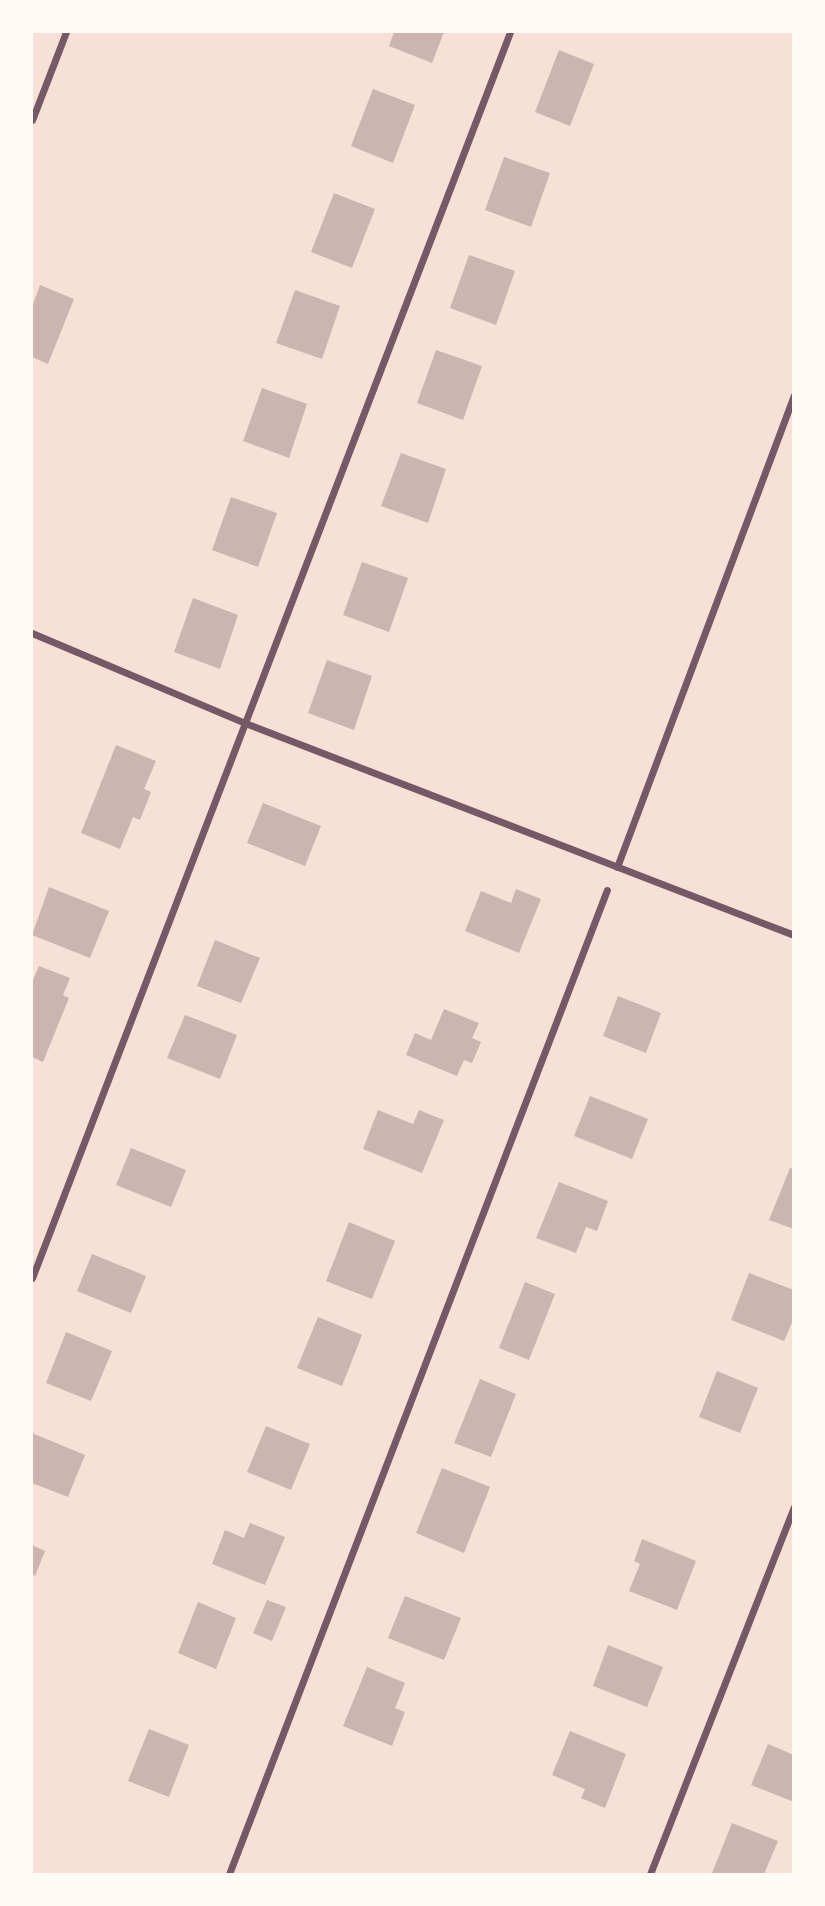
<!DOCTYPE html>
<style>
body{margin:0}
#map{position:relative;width:825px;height:1906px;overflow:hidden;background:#f7e1d7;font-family:Inter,sans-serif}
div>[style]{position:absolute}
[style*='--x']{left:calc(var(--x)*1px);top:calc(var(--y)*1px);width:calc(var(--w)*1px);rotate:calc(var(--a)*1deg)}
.building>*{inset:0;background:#ccb4b1}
.minor>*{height:7px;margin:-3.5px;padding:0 3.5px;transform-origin:3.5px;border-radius:3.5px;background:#755966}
span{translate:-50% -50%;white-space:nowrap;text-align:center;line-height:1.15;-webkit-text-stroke:5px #fffaf5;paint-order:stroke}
.frame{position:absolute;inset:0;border:33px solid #fffaf5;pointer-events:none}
</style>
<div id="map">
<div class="building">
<i style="clip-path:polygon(394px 32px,444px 32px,432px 63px,389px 46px)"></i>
<i style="clip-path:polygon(559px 50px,594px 64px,570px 126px,535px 112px)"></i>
<i style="clip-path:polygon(373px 89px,415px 105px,393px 163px,351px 146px)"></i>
<i style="clip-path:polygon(504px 157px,550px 173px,531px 227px,485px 210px)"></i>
<i style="clip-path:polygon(334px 193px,375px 209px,352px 268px,311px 252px)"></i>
<i style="clip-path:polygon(469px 255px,515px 271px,496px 325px,450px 308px)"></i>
<i style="clip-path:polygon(40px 285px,74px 299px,48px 364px,32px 357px,32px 307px)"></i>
<i style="clip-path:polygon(295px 290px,340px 306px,322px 359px,276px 343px)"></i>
<i style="clip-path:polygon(436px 350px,482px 366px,463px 420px,417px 403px)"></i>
<i style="clip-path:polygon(262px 388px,307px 404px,289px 458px,243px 441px)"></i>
<i style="clip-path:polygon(401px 453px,446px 469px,428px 523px,381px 506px)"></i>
<i style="clip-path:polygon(231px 497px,277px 513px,258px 567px,212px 550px)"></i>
<i style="clip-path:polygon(362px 562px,408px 578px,389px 632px,343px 615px)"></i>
<i style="clip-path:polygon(193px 598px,238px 615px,220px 669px,174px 652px)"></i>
<i style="clip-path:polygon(327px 660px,372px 676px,354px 730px,308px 713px)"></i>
<i style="clip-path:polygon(116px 745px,156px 761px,144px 789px,151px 792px,140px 820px,133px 817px,120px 849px,81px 833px)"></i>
<i style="clip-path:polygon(263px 803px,321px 826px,305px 866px,247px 843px)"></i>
<i style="clip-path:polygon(49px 887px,109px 911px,90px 958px,32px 935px)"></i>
<i style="clip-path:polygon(516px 889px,541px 899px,519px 953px,465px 931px,481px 891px,511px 903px)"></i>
<i style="clip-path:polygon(215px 940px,260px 958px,241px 1003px,197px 986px)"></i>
<i style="clip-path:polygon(39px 966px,70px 978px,63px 995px,69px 998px,43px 1062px,32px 1057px,32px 982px)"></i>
<i style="clip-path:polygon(618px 996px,661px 1013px,646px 1053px,603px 1036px)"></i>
<i style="clip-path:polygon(444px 1009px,479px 1023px,472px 1038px,481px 1042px,472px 1063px,464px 1060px,457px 1076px,406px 1055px,415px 1033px,431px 1040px)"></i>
<i style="clip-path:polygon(185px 1015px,237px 1035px,220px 1079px,167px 1058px)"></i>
<i style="clip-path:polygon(590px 1096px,648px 1119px,632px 1159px,574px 1136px)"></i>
<i style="clip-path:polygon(378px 1110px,413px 1124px,419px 1110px,444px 1120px,422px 1173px,363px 1149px)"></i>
<i style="clip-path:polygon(131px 1148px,186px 1170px,171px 1207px,116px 1185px)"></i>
<i style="clip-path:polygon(790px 1168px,794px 1169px,794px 1229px,769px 1220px)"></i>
<i style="clip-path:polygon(559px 1182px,608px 1201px,597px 1231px,586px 1227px,576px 1253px,536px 1238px)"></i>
<i style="clip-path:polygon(349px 1222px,395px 1241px,372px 1299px,326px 1281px)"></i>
<i style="clip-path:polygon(92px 1254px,146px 1276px,131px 1313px,77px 1291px)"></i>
<i style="clip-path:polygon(749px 1273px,794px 1290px,794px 1318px,784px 1341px,731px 1320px)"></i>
<i style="clip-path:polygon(525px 1282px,555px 1294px,529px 1360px,499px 1348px)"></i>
<i style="clip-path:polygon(318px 1317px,362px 1335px,342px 1386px,297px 1368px)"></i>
<i style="clip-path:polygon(66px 1332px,112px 1351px,91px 1401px,46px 1383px)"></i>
<i style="clip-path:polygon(717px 1371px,758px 1388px,740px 1433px,699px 1417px)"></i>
<i style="clip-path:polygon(480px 1379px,516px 1394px,491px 1457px,454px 1443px)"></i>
<i style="clip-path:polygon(266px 1426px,310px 1444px,291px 1490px,247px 1472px)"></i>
<i style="clip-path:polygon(32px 1433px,85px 1455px,68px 1497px,32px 1483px)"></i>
<i style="clip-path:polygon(442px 1468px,490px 1487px,464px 1553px,416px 1533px)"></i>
<i style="clip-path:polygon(250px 1523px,285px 1537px,265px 1585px,212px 1564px,225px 1530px,244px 1538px)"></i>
<i style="clip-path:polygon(642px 1539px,696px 1561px,677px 1610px,629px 1591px,640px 1564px,634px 1561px)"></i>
<i style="clip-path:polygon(32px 1545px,45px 1551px,35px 1576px,32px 1574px)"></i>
<i style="clip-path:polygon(405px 1596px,461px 1618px,444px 1660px,388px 1638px)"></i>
<i style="clip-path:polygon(267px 1600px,286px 1607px,272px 1641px,253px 1633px)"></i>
<i style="clip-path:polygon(198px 1602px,236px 1618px,216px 1669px,178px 1653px)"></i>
<i style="clip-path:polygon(608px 1645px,663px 1667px,647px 1707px,593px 1686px)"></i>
<i style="clip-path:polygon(367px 1667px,405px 1683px,395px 1708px,405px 1712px,392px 1746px,343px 1726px)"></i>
<i style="clip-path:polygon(149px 1729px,189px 1745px,169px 1797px,128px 1781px)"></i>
<i style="clip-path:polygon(570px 1731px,626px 1754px,605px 1808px,581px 1798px,585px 1789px,552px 1775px)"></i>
<i style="clip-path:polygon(768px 1744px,794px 1755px,794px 1802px,751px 1785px)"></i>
<i style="clip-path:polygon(732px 1823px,778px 1841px,764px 1874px,712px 1873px)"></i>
</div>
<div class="minor">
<i style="--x:32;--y:120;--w:94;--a:-68.9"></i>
<i style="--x:32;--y:633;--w:231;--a:22.9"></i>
<i style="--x:245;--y:723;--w:589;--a:21.11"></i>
<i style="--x:617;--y:867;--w:504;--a:-69.44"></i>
<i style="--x:32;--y:1278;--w:1335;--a:-69.01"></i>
<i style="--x:229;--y:1874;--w:1054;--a:-68.99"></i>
<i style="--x:650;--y:1874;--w:394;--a:-68.6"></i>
</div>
<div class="frame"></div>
</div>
